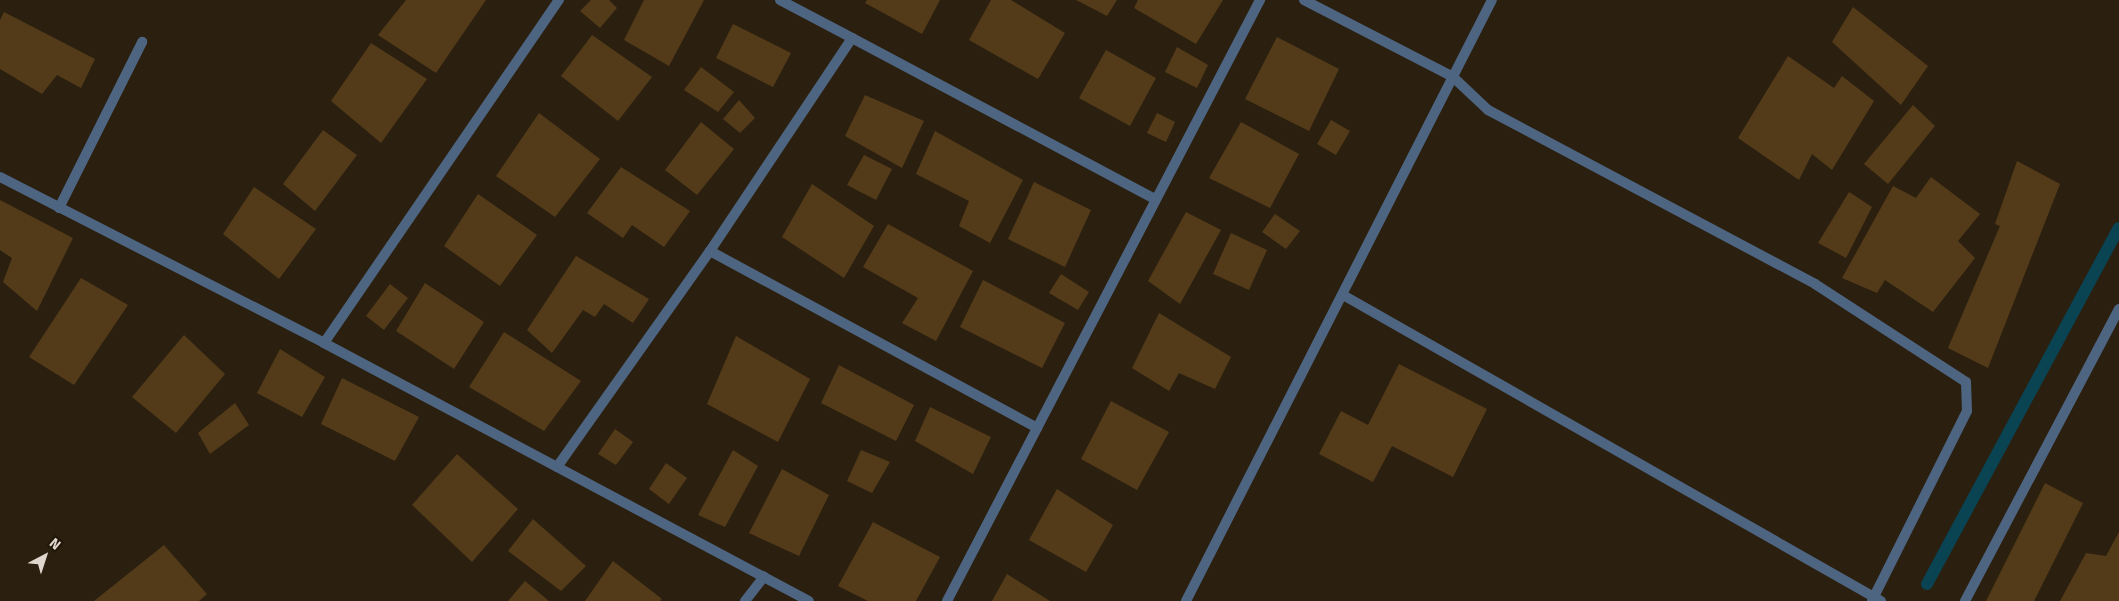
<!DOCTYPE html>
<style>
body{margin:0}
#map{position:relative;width:2119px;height:601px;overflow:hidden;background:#2b1f0f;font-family:"Fira Sans",sans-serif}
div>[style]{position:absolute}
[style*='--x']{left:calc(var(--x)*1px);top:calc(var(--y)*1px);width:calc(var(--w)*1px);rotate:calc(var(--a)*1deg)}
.stream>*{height:12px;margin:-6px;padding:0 6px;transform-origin:6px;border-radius:6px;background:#0a4351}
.building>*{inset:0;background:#533b19}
.minor>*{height:10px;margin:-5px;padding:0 5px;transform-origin:5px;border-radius:5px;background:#4e6582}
.tertiary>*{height:10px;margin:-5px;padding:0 5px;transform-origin:5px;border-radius:5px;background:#4e6582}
span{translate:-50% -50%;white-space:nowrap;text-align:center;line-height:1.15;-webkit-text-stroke:4px #211607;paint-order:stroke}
.north{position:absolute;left:20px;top:531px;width:50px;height:50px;-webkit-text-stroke:4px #211607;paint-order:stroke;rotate:40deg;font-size:14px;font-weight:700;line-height:20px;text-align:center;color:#dfd7cd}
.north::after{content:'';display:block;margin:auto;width:18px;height:22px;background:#dfd7cd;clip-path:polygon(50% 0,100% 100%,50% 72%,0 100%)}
</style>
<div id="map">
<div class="stream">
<i style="--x:1927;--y:584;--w:404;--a:-61.7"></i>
</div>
<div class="building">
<i style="clip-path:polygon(406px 0,486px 0,436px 73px,378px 35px)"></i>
<i style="clip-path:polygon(591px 0,609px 0,617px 8px,600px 28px,580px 11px)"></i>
<i style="clip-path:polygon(644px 0,704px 0,669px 66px,624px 40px)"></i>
<i style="clip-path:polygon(867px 0,940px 0,922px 34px,865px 3px)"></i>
<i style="clip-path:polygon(991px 0,1011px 0,1065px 33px,1038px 79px,969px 40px)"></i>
<i style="clip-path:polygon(1076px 0,1117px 0,1107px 16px)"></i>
<i style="clip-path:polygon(1138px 0,1223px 0,1196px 44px,1134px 8px)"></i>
<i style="clip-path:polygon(1853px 7px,1928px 66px,1901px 105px,1832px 42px)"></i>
<i style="clip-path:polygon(4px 12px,95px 59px,81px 88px,57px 75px,42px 94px,0 69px,0 20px)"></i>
<i style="clip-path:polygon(733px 24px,791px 53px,773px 87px,716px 58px)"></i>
<i style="clip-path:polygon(592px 35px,652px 77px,618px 121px,561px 76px)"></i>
<i style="clip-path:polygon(1277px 37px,1339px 69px,1309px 131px,1245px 99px)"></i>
<i style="clip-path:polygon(371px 43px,427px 79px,381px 143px,331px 101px)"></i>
<i style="clip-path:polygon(1177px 47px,1208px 65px,1197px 88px,1165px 72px)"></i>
<i style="clip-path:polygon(1106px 50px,1156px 78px,1130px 126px,1079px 98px)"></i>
<i style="clip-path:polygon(1788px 56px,1834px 88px,1842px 76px,1874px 101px,1832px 170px,1812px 154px,1799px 180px,1738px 138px)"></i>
<i style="clip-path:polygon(701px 67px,734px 92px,718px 112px,684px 90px)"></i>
<i style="clip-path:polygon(865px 95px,924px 121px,902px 168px,845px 136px)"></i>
<i style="clip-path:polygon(739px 100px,755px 118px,740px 133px,723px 119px)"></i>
<i style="clip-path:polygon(1913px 105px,1935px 126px,1888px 184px,1864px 164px)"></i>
<i style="clip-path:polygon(539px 113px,600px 159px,555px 217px,496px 176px)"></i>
<i style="clip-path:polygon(1157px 113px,1175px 122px,1166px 142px,1147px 133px)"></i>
<i style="clip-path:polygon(1331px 120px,1350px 131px,1336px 155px,1317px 144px)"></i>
<i style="clip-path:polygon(701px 122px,734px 149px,697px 195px,665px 170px)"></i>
<i style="clip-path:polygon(1241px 122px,1299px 154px,1270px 208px,1209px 178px)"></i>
<i style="clip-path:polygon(323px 130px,357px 155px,315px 211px,283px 184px)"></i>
<i style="clip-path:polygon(935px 131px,1023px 180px,990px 243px,959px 226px,969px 201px,916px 174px)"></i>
<i style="clip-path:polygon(864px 155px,892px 169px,876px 200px,847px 185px)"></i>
<i style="clip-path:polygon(2017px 161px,2060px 184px,1988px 368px,1948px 348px,2000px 226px,1995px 224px)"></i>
<i style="clip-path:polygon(621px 167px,690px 211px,664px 247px,632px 225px,623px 238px,587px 213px)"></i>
<i style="clip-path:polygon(1931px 177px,1980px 214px,1958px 241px,1975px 258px,1933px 312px,1885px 280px,1877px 293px,1842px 278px,1893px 186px,1916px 198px)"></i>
<i style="clip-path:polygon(1034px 182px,1091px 210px,1065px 267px,1008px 239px)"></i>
<i style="clip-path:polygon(812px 184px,874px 226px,844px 278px,782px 237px)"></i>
<i style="clip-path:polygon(254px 187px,316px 229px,279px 279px,223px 234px)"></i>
<i style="clip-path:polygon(1849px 192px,1872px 207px,1846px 258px,1818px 243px)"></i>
<i style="clip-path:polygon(478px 194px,537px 235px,500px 286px,444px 246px)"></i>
<i style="clip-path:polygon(0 200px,73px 238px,37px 311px,3px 282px,12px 258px,0 250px)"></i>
<i style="clip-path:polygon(1186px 212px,1221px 230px,1180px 304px,1148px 281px)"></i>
<i style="clip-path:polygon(1275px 214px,1300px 231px,1286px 249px,1262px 232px)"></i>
<i style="clip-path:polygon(888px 224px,973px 271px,936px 341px,902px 323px,918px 298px,863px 267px)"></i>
<i style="clip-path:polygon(1231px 233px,1267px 250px,1249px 290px,1213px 274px)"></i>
<i style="clip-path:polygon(576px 256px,649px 299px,633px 323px,604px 304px,595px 317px,583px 310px,552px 353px,527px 330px)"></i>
<i style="clip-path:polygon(1061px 274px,1089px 292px,1078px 310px,1049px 293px)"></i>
<i style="clip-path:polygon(81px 278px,128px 305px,74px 385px,29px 357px)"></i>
<i style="clip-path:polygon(983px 280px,1065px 323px,1042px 368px,960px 327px)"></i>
<i style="clip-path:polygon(425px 283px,484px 322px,454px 369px,396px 331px)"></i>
<i style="clip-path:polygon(390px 284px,408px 298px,384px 330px,366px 316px)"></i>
<i style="clip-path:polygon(1159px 313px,1231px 357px,1215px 389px,1179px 373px,1169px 391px,1132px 368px)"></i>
<i style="clip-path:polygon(504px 332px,581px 381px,544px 431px,469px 387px)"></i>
<i style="clip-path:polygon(184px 335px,225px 374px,176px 433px,132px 397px)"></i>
<i style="clip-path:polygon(736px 336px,810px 379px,778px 442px,707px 404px)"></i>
<i style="clip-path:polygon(280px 349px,325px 377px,302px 417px,257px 393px)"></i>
<i style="clip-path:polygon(1399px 364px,1487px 409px,1453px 477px,1392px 446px,1373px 482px,1319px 454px,1341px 411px,1368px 425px)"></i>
<i style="clip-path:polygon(839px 365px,914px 405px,896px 441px,821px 403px)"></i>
<i style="clip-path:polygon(342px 378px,419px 417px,395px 461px,321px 424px)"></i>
<i style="clip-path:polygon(1111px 401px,1169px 432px,1137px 490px,1081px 459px)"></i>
<i style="clip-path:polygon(235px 403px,249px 425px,210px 454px,198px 433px)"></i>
<i style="clip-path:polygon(930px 407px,991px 437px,973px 474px,915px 441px)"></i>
<i style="clip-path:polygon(615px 429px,633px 442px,616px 465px,598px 454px)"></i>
<i style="clip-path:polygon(733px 450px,758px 466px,725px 527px,698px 515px)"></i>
<i style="clip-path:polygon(861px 450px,890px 462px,872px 493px,847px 481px)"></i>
<i style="clip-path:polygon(457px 454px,518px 509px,472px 562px,412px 505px)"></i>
<i style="clip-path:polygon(666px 463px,687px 478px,669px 504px,649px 489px)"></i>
<i style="clip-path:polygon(782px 469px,829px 495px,799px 556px,749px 533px)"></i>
<i style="clip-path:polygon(2045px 483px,2083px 503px,2034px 601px,1986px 601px)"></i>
<i style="clip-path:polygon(1057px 489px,1113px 525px,1086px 572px,1029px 540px)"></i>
<i style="clip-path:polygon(533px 519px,586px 566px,561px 591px,508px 551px)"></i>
<i style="clip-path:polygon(873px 522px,940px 557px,916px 601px,868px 601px,838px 586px)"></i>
<i style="clip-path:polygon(2119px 532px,2119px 601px,2060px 601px,2086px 553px,2106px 556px)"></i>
<i style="clip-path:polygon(164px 545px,207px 594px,199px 601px,94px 601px)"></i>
<i style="clip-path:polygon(613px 561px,662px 599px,660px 601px,585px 601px)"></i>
<i style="clip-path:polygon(1007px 574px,1050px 601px,992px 601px)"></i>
<i style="clip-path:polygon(525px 581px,549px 601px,508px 601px)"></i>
</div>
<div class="minor">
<i style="--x:780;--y:0;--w:81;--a:27.8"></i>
<i style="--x:1304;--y:0;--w:168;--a:27.3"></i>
<i style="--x:1453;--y:77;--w:48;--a:43.3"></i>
<i style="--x:1488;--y:110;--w:370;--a:28"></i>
<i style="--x:1815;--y:284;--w:180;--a:33"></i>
<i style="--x:1966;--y:382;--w:29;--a:88"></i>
<i style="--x:1967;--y:411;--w:212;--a:116.6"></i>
<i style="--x:0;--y:177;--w:364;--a:27.1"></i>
<i style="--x:324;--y:343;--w:549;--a:28.01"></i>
<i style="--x:59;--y:208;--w:186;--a:-63.4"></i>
<i style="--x:710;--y:251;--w:256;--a:-56.3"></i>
<i style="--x:852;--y:38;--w:343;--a:28"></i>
<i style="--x:1343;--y:295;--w:619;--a:29.63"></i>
<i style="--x:324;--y:343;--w:416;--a:-55.6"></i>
<i style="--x:557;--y:467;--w:265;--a:-54.7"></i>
<i style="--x:710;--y:251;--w:372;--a:28.4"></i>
<i style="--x:745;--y:601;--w:31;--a:-52"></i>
<i style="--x:947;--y:601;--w:678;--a:-62.49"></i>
<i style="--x:1965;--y:601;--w:330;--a:-62.2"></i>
</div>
<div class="tertiary">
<i style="--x:1186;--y:601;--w:674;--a:-63.02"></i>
</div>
<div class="north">N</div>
</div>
